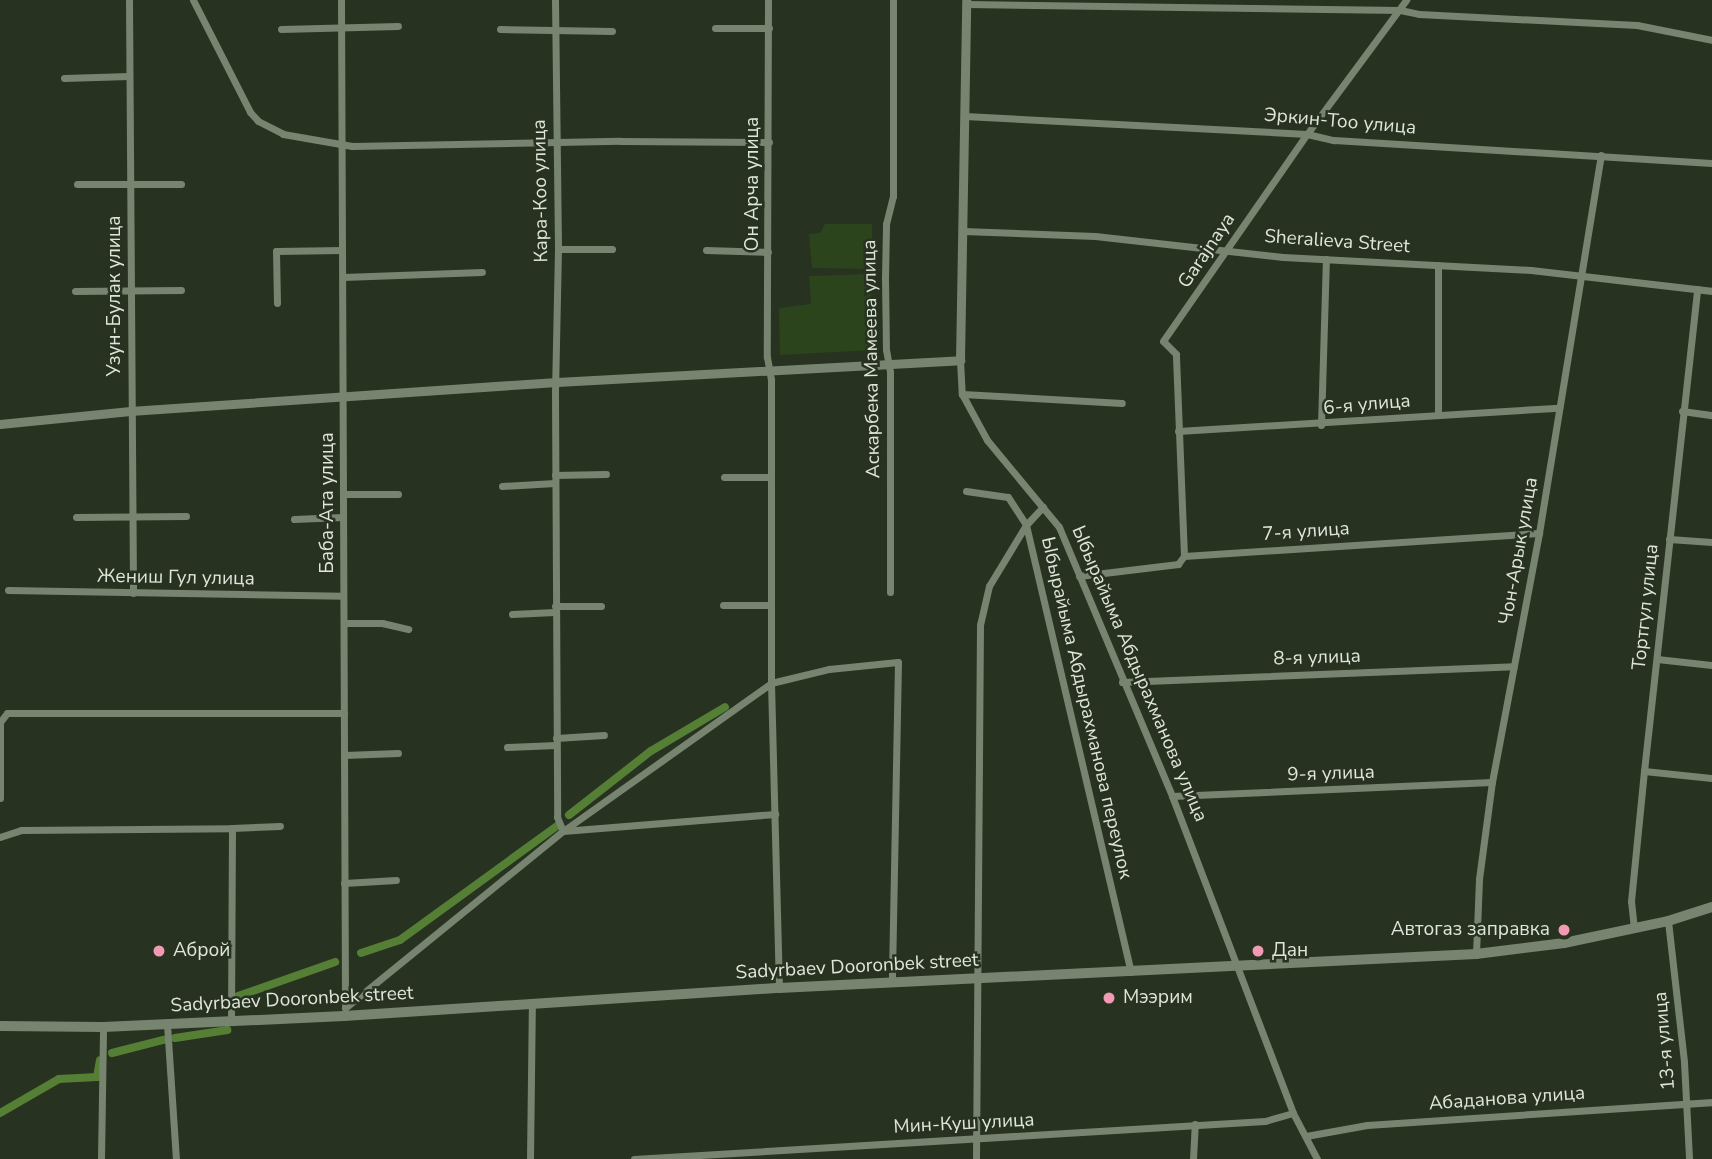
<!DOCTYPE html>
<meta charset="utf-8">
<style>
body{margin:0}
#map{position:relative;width:1712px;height:1159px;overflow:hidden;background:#273220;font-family:"Nunito Sans",sans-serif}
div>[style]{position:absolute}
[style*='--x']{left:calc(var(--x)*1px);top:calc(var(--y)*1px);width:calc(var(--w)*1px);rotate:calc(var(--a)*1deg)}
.green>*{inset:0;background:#2c441b}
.canal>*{height:8px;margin:-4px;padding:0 4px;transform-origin:4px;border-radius:4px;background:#547f35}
.minor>*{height:7px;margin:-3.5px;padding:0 3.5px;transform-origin:3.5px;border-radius:3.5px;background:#77846f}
.tertiary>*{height:9px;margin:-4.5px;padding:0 4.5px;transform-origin:4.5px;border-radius:4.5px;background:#77846f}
.secondary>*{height:10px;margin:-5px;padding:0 5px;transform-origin:5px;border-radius:5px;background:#77846f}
.dots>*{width:19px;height:19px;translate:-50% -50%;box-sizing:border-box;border:4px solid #273220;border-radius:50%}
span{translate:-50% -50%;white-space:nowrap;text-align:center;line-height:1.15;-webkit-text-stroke:5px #273220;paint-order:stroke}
.street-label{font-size:19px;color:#dee5da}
.poi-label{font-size:19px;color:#dee5da}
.right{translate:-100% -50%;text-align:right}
.left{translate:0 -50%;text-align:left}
</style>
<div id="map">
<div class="green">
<i style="clip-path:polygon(825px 224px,872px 224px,872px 269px,812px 268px,809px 234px,820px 233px)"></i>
<i style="clip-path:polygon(871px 274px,872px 350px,780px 355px,779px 308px,811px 304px,809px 276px)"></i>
</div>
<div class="canal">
<i style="--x:569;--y:815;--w:104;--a:-38"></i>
<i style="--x:651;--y:751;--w:86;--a:-30.7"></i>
<i style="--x:361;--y:953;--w:41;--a:-18.4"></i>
<i style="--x:400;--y:940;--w:195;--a:-36"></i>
<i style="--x:238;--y:996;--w:103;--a:-19.3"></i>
<i style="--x:175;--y:1038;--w:53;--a:-8.7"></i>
<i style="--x:112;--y:1053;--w:53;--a:-14.3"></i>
<i style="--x:0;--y:1113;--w:68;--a:-30"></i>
<i style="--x:59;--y:1079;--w:38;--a:-3"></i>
<i style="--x:97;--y:1077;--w:17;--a:-80"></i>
</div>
<div class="minor">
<i style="--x:129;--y:0;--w:593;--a:89.61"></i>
<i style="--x:193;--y:0;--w:126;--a:63"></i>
<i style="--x:250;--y:112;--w:12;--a:48"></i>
<i style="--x:258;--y:121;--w:28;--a:27"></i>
<i style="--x:283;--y:134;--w:70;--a:9.9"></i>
<i style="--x:352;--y:146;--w:268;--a:-1.1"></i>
<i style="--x:620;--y:141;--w:149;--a:0.4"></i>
<i style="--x:341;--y:0;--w:1006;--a:89.77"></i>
<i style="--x:555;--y:0;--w:249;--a:89.3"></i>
<i style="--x:558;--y:249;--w:145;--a:91.2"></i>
<i style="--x:555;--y:394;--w:423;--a:89.7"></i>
<i style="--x:557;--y:817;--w:15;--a:67"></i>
<i style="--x:563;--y:831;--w:213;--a:-4.6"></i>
<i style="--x:768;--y:0;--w:357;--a:90.2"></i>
<i style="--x:767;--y:357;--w:22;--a:80"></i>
<i style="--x:771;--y:379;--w:304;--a:90"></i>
<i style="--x:771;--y:683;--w:305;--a:88.5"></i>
<i style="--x:966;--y:4;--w:434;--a:0.8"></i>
<i style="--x:1400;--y:10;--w:19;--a:12"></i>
<i style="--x:1419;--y:14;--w:218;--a:2.9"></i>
<i style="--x:1637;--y:25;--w:76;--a:11.3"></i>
<i style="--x:715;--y:28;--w:54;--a:0"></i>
<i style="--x:281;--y:29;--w:117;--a:-1.5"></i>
<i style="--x:500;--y:29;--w:112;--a:1"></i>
<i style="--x:64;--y:78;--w:65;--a:-1.8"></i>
<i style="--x:965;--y:116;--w:342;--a:3"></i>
<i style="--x:1307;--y:134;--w:28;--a:13"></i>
<i style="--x:1334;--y:140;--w:379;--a:3.5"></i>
<i style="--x:77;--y:184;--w:104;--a:0"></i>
<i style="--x:963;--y:231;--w:132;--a:2.2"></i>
<i style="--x:1095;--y:236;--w:189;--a:6.4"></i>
<i style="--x:1283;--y:257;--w:248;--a:3"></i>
<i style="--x:1531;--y:270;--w:182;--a:6.6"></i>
<i style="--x:558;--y:249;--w:54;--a:0"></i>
<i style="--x:706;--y:250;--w:62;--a:1.8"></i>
<i style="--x:343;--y:277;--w:139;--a:-2.1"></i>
<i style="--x:75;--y:291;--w:106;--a:-0.5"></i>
<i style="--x:277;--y:303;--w:52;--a:-91.1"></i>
<i style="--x:276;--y:251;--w:66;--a:-0.9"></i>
<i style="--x:960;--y:360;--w:34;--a:87"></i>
<i style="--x:962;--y:394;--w:52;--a:61.5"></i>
<i style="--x:987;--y:440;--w:113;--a:50.4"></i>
<i style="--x:1059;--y:527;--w:292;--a:67.2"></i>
<i style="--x:1172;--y:796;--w:339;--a:69.1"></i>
<i style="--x:1293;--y:1113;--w:52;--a:62.4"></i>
<i style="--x:962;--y:394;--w:160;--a:3.2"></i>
<i style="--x:1682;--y:411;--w:30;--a:8"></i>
<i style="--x:1438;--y:415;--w:150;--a:-90"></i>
<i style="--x:1321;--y:425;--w:166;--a:-88.3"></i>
<i style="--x:1178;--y:431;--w:382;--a:-3.5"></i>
<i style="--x:555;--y:475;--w:51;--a:-1.1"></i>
<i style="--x:724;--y:477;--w:47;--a:0"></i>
<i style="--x:502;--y:486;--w:53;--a:-3.2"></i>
<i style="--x:966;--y:491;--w:42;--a:8.1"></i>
<i style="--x:1008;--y:497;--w:33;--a:57"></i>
<i style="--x:1026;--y:525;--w:459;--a:76.8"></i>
<i style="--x:344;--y:494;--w:54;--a:0"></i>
<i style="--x:76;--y:517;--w:110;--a:-0.5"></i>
<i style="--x:294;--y:519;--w:49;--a:-2.3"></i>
<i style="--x:1669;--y:539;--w:43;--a:4"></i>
<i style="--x:1184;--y:556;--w:202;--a:-92.3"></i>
<i style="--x:1176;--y:354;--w:18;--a:-135"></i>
<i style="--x:1163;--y:341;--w:252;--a:-55.2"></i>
<i style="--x:1307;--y:134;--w:167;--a:-53.5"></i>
<i style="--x:1079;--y:576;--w:100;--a:-6.9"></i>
<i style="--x:1178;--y:564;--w:10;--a:-53"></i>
<i style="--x:1184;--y:556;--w:356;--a:-3.7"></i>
<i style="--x:8;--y:590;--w:335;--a:1"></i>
<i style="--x:890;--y:592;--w:220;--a:-90"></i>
<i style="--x:890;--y:372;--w:22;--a:-100"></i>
<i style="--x:886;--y:350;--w:72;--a:-90.8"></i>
<i style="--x:885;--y:278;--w:54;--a:-88.9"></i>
<i style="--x:886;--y:224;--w:29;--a:-76"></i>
<i style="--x:893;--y:196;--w:196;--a:-90"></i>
<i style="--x:723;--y:605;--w:47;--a:0"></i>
<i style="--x:555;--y:606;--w:46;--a:0"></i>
<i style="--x:512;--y:614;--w:43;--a:-2.7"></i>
<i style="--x:344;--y:623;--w:38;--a:0"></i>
<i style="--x:382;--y:623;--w:27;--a:13"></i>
<i style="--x:1657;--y:659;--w:55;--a:6.2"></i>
<i style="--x:1122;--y:682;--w:392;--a:-2.3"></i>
<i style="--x:556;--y:738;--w:48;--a:-3.6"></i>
<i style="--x:507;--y:747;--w:49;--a:-2.3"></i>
<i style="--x:344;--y:755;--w:54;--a:-2.1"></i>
<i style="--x:1644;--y:771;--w:68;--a:5.9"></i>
<i style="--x:1172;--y:796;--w:320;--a:-2.5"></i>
<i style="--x:0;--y:798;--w:76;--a:-90"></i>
<i style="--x:0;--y:722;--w:11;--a:-52"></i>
<i style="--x:7;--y:713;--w:337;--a:0"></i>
<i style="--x:232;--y:828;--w:48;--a:-2.4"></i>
<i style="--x:0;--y:837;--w:22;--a:-18"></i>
<i style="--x:21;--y:830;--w:211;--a:-0.5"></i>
<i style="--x:232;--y:828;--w:193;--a:90.3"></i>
<i style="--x:344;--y:883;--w:52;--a:-3.3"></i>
<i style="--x:1668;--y:921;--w:142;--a:83.5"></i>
<i style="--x:1684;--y:1062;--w:97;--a:87"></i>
<i style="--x:1634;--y:929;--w:28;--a:-96"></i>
<i style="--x:1631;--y:901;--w:131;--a:-84.3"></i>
<i style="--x:1644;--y:771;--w:485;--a:-83.7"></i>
<i style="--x:1476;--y:954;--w:75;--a:-87.7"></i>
<i style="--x:1479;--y:879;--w:98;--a:-82.4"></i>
<i style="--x:1492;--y:782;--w:253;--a:-79.3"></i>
<i style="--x:1539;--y:533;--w:383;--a:-80.7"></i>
<i style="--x:345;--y:1008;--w:281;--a:-39.1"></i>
<i style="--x:563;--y:831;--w:255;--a:-35.4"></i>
<i style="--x:771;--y:683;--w:60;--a:-13.6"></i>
<i style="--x:829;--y:669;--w:69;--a:-5.8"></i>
<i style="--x:898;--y:662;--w:320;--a:91.1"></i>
<i style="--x:167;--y:1024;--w:135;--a:86.2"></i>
<i style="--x:1306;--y:1136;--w:62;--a:-10.2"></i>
<i style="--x:1367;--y:1125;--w:346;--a:-3.8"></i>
<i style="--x:101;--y:1159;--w:132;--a:-89.1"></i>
<i style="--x:530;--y:1159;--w:155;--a:-89.3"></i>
<i style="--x:634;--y:1159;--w:632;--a:-3.45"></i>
<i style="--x:1265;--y:1121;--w:29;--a:-16"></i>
<i style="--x:976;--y:1159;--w:534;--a:-89.57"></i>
<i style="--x:980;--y:625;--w:40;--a:-77"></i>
<i style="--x:989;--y:586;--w:71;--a:-58.8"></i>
<i style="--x:1026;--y:525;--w:25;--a:-47"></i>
<i style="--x:1193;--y:1159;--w:35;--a:-87"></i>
</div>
<div class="tertiary">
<i style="--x:0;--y:424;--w:131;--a:-5.7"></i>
<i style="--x:130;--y:411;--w:428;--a:-3.9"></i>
<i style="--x:557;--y:382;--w:404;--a:-3.1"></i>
<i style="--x:960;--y:360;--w:360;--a:-89"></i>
</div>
<div class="secondary">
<i style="--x:0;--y:1026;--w:103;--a:0.6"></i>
<i style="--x:103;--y:1027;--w:241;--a:-2.6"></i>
<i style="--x:344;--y:1016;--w:436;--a:-3.7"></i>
<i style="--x:779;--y:988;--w:698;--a:-2.79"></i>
<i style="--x:1476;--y:954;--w:89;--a:-7.1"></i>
<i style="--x:1564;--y:943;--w:106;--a:-11.9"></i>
<i style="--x:1668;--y:921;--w:46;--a:-17.7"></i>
</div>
<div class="dots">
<i style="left:1564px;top:930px;background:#f19ab3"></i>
<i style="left:159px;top:951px;background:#f19ab3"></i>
<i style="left:1258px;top:951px;background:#f19ab3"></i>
<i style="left:1109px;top:998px;background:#f19ab3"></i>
</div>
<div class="street-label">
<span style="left:1340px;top:122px;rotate:5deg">Эркин-Тоо улица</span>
<span style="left:753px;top:184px;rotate:-90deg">Он Арча улица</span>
<span style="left:541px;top:191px;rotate:-91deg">Кара-Коо улица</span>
<span style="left:1337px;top:242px;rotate:4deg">Sheralieva Street</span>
<span style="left:1207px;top:251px;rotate:-56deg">Garajnaya</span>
<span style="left:115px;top:296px;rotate:-90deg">Узун-Булак улица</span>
<span style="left:872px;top:359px;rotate:-91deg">Аскарбека Мамеева улица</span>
<span style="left:1367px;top:405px;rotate:-5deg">6-я улица</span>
<span style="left:328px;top:503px;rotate:-90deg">Баба-Ата улица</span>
<span style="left:1306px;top:532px;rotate:-4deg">7-я улица</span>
<span style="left:1519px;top:551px;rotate:-80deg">Чон-Арык улица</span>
<span style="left:176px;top:578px;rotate:1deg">Жениш Гул улица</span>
<span style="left:1646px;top:607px;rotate:-84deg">Тортгул улица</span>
<span style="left:1317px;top:658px;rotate:-2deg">8-я улица</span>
<span style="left:1139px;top:674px;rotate:67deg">Ыбырайыма Абдырахманова улица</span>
<span style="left:1086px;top:708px;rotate:77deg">Ыбырайыма Абдырахманова переулок</span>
<span style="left:1331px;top:774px;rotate:-2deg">9-я улица</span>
<span style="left:857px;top:967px;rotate:-3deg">Sadyrbaev Dooronbek street</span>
<span style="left:292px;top:1000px;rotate:-3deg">Sadyrbaev Dooronbek street</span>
<span style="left:1665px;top:1041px;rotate:-95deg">13-я улица</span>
<span style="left:1507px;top:1099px;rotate:-4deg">Абаданова улица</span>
<span style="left:964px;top:1124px;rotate:-3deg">Мин-Куш улица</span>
</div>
<div class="poi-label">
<span class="right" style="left:1550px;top:930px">Автогаз заправка</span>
<span class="left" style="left:173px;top:951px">Аброй</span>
<span class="left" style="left:1272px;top:951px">Дан</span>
<span class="left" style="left:1123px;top:998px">Мээрим</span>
</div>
</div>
